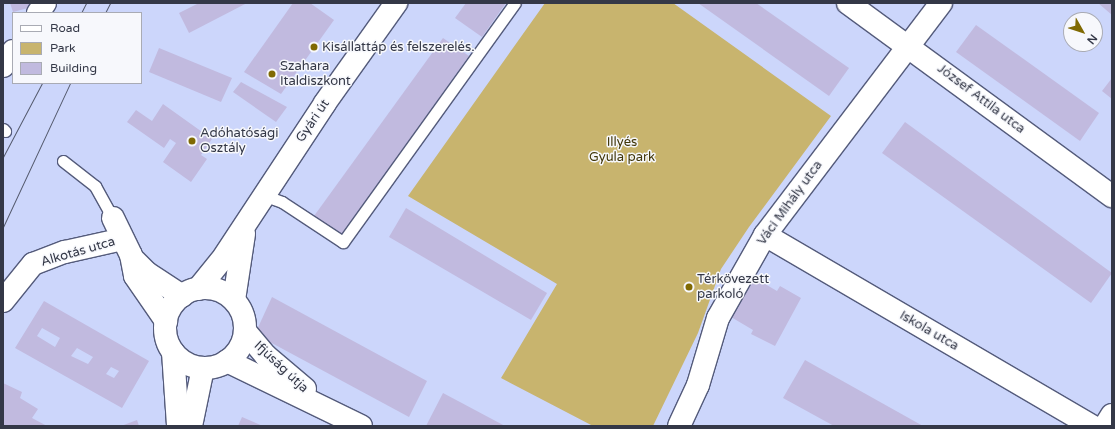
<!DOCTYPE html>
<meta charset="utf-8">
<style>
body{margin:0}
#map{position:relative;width:1115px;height:429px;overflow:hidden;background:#ccd6fb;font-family:"Varela Round",sans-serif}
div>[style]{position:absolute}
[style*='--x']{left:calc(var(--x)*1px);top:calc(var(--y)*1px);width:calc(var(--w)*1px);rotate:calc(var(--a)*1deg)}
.green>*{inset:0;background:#c8b46e}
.building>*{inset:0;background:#c1badf}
.roads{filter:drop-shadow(1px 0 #545b7b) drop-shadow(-1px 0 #545b7b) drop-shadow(0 1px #545b7b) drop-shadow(0 -1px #545b7b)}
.service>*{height:11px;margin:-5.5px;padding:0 5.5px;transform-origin:5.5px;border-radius:5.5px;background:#fff}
.minor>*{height:22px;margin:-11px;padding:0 11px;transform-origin:11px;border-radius:11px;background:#fff}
.tertiary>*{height:22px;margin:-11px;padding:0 11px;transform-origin:11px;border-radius:11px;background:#fff}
.tertiary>.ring{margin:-11px;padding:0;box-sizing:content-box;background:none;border:22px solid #fff;border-radius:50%}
.tram>*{height:1px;margin:-0.5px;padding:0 0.5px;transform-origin:0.5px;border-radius:0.5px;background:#545a6d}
.dots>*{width:11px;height:11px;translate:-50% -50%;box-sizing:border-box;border:2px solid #f7f8fc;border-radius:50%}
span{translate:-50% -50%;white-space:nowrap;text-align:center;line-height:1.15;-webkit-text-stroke:3px #f7f8fc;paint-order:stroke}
.poi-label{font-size:13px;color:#343847}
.left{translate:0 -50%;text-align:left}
.street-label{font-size:13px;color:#343847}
.park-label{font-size:13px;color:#42370a}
.frame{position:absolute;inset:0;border:4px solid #343847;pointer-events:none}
.legend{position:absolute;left:12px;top:12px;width:130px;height:72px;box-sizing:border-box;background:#f7f8fc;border:1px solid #a9abb4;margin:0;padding:5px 7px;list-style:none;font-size:12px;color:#343847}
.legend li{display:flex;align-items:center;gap:8px;height:20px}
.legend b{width:20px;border:1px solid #a9abb4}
.north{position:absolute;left:1063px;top:12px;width:40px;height:40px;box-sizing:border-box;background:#f7f8fc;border:1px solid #a9abb4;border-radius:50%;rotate:129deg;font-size:11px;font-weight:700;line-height:16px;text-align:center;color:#343847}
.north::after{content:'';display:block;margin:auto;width:14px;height:18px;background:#806a03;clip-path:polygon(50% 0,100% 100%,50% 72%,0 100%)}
</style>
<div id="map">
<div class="green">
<i style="clip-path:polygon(545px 3px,673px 3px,831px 116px,749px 227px,721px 269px,698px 333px,653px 426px,593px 426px,501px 378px,557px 284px,408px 196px)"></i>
</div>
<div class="building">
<i style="clip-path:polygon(10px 3px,30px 3px,32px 7px,13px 12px)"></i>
<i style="clip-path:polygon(199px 3px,247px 3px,189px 33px,179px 13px)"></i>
<i style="clip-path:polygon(293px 3px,310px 3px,334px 20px,281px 94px,244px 72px)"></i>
<i style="clip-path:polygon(466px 3px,506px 3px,482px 37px,455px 18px)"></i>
<i style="clip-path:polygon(698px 3px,756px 3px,849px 68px,829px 96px)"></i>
<i style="clip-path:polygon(1098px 3px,1112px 3px,1112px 15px)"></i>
<i style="clip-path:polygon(976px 25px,1099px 113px,1080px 141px,956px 52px)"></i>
<i style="clip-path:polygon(443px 38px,469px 56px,341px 236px,314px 216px)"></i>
<i style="clip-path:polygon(159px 48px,232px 78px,221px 102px,149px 72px)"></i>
<i style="clip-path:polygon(1112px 78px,1112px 99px,1102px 91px)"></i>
<i style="clip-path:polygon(241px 82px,287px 107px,276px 122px,233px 92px)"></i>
<i style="clip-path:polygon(163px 104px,212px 139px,201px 155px,207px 159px,191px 182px,163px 162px,176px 143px,170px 139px,164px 148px,127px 122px,136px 110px,152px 121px)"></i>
<i style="clip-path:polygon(905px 122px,1112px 273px,1091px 303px,882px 153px)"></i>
<i style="clip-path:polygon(406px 208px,547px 293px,531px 320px,389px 237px)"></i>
<i style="clip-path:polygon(755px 278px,777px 291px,780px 286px,801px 298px,775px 346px,751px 334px,753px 330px,731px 317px)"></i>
<i style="clip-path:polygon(272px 297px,427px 381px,409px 417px,255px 334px)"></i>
<i style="clip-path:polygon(evenodd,44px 301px,149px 361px,122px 408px,15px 348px,44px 301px,42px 328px,60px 338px,55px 347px,37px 336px,42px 328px,44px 301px,77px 348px,93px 357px,88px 364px,71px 356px,77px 348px,44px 301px,111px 367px,119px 371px,114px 378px,106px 374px,111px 367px)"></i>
<i style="clip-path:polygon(805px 360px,923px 426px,834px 426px,783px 398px)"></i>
<i style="clip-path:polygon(3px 383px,22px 392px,20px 398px,38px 409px,32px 418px,47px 426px,3px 426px)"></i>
<i style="clip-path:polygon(443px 393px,505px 426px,426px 426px)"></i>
<i style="clip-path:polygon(242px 417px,263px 426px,238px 426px)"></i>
<i style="clip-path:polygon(137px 420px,139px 426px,121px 426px)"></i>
</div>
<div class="roads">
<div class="service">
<i style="--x:3;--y:129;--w:3;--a:45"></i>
<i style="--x:63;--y:161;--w:41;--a:38"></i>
<i style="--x:95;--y:186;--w:37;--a:61"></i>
<i style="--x:263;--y:195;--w:20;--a:20"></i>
<i style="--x:282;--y:202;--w:73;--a:33.3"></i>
<i style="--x:343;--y:242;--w:294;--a:-54.3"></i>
</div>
<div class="minor">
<i style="--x:848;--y:3;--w:327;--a:36.2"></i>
<i style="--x:38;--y:13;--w:12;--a:-55"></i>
<i style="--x:3;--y:66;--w:18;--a:-56"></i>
<i style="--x:113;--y:218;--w:41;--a:64.1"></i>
<i style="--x:131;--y:255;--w:21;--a:79"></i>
<i style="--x:135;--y:276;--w:55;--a:55.4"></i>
<i style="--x:765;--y:235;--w:379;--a:30.3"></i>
<i style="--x:135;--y:261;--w:17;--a:45"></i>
<i style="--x:147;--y:273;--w:42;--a:33.3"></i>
<i style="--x:3;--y:301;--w:48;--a:-51"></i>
<i style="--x:33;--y:264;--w:34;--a:-21"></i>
<i style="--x:65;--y:252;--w:59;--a:-12.6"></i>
<i style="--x:679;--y:426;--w:45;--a:-65.1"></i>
<i style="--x:698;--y:385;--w:70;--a:-73.4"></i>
<i style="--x:718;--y:318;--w:95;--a:-60.5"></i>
<i style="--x:765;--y:235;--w:291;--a:-52.8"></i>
<i style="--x:1105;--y:426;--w:13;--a:-58"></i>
</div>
<div class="tertiary">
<i class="ring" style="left:165px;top:288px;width:58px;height:58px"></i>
<i style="--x:198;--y:289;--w:36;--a:-51"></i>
<i style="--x:221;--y:261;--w:189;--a:-56.6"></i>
<i style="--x:325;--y:103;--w:123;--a:-54.6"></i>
<i style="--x:234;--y:300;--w:67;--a:-81.4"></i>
<i style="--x:245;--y:331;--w:33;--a:50"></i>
<i style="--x:266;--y:356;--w:51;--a:40.2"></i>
<i style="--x:173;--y:352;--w:74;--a:86.1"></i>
<i style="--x:227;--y:361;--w:149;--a:25.9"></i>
<i style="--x:191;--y:426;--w:59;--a:-78.3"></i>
</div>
</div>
<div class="tram">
<i style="--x:81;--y:13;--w:11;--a:-63"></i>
<i style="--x:105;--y:13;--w:11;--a:-63"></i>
<i style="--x:3;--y:157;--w:84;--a:-62.2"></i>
<i style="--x:3;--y:227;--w:159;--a:-65"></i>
</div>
<div class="dots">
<i style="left:314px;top:47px;background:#806a03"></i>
<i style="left:272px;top:74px;background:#806a03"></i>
<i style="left:192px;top:141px;background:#806a03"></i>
<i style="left:689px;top:287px;background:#806a03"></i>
</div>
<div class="poi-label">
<span class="left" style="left:322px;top:47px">Kisállattáp és felszerelés.</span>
<span class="left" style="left:280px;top:74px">Szahara<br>Italdiszkont</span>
<span class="left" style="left:200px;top:141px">Adóhatósági<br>Osztály</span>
<span class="left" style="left:697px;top:287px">Térkövezett<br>parkoló</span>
</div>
<div class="street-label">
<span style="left:981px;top:99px;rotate:37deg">József Attila utca</span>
<span style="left:313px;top:121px;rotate:-56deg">Gyári út</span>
<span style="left:790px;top:203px;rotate:-54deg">Váci Mihály utca</span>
<span style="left:78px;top:252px;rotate:-16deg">Alkotás utca</span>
<span style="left:929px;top:331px;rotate:30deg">Iskola utca</span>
<span style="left:281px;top:367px;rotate:43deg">Ifjúság útja</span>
</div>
<div class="park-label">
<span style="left:622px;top:150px">Illyés<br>Gyula park</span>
</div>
<div class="frame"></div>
<ul class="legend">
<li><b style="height:5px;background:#fff"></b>Road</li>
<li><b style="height:11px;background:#c8b46e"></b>Park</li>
<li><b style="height:11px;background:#c1badf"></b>Building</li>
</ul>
<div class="north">N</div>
</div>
